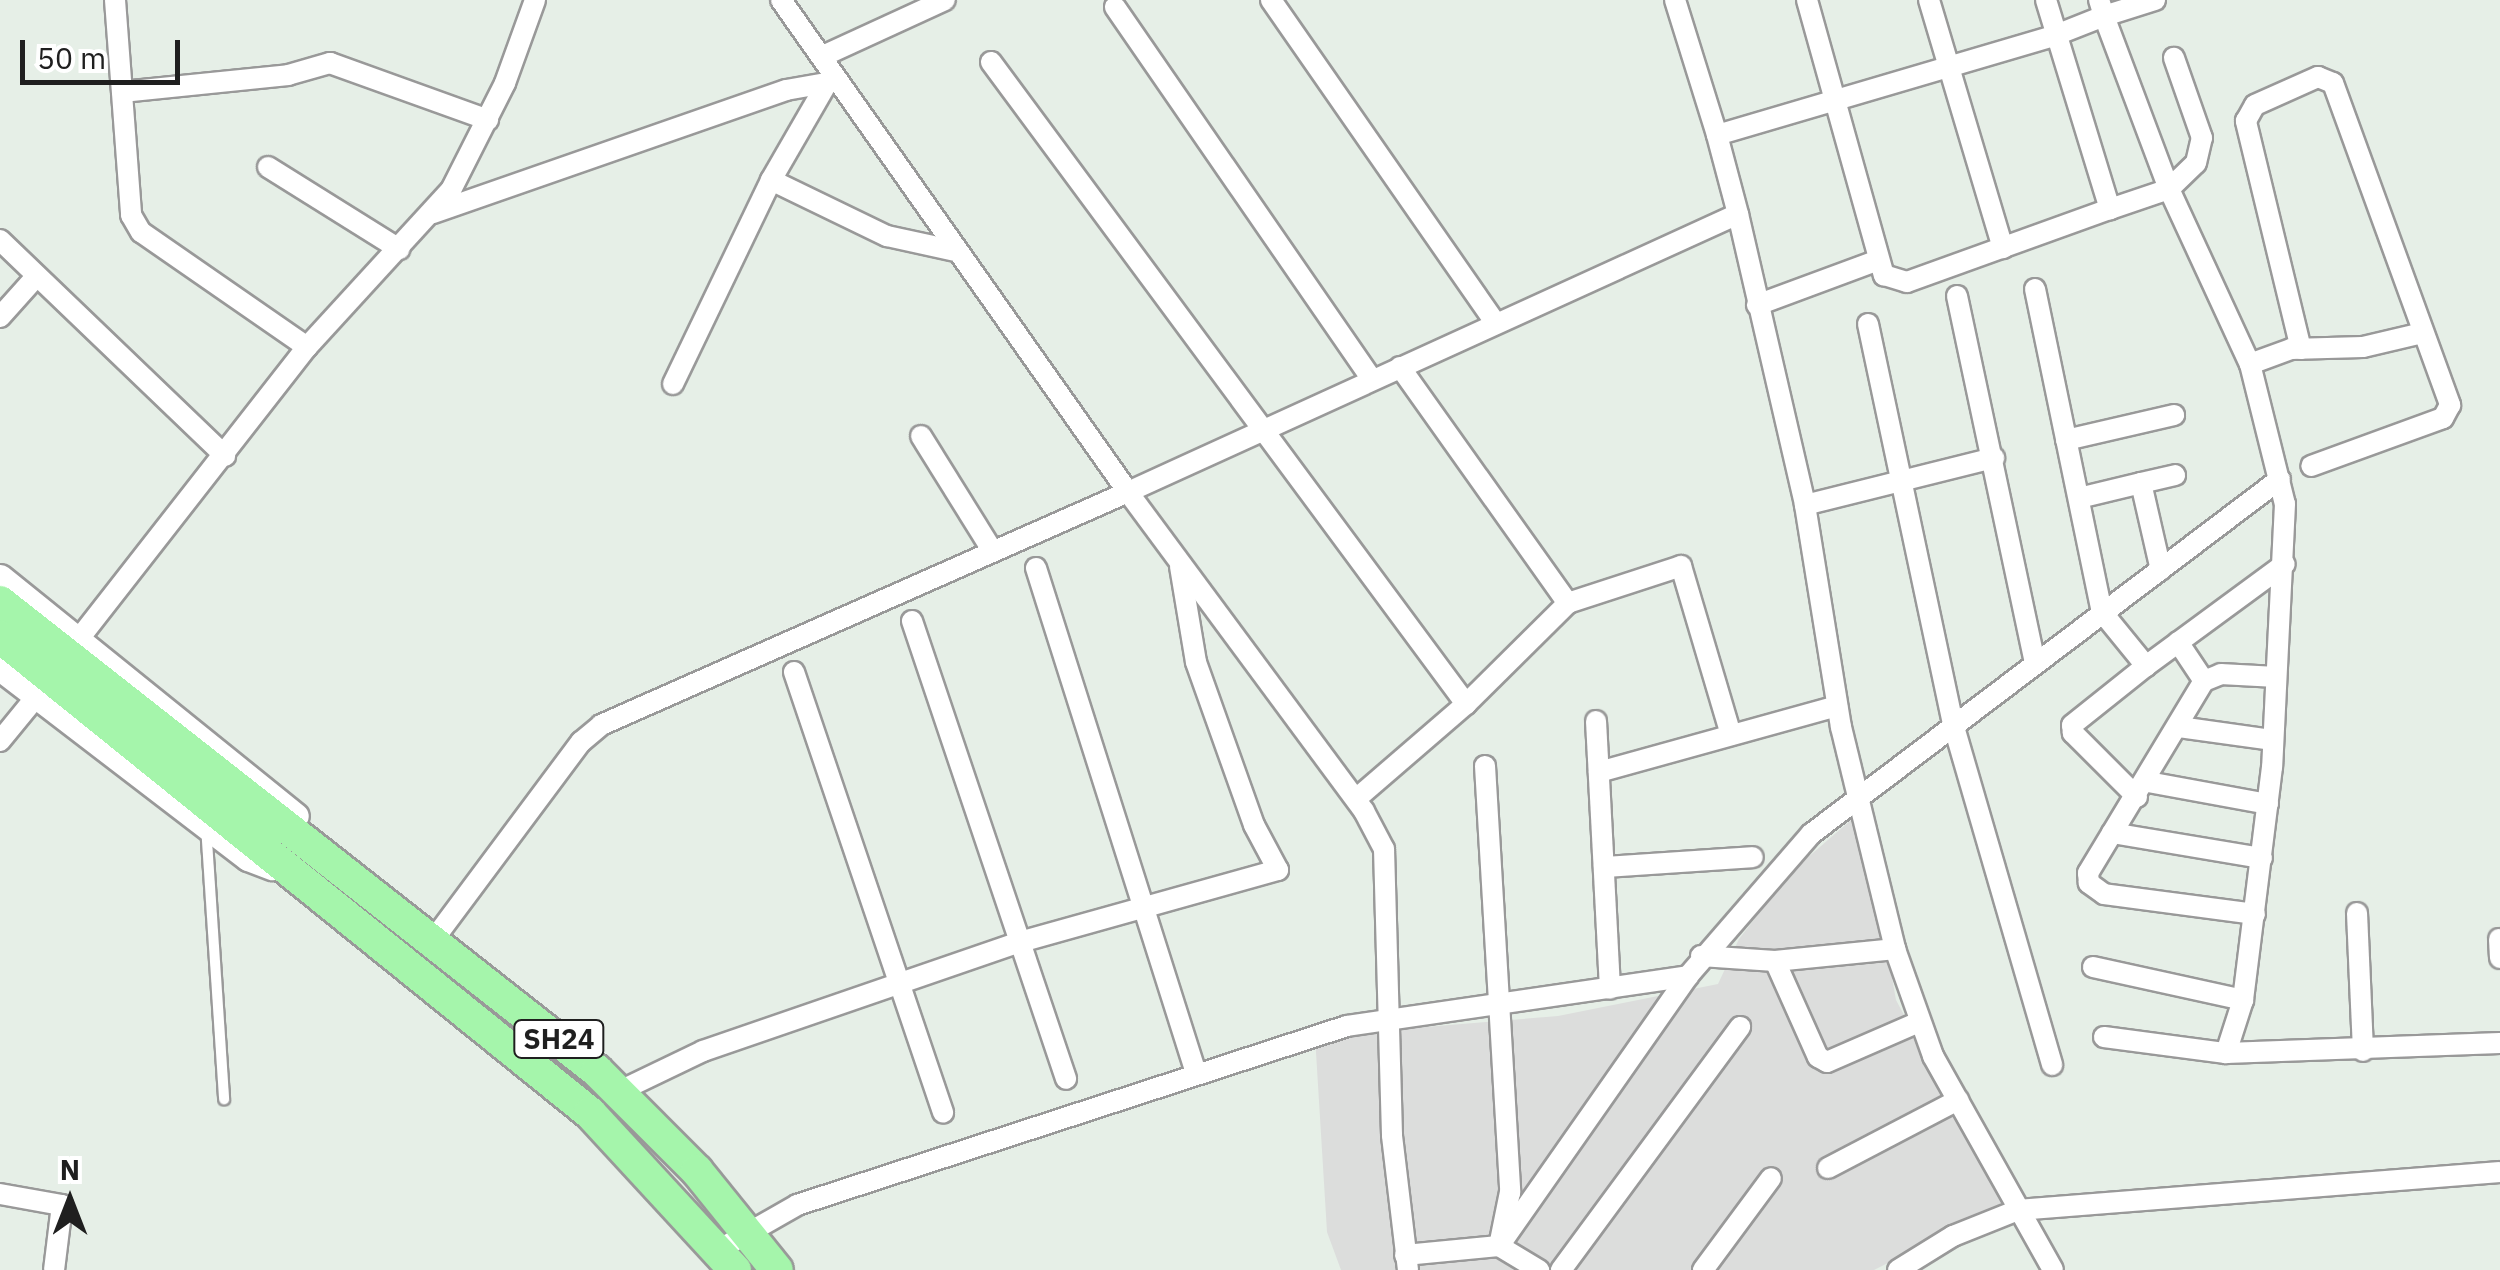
<!DOCTYPE html>
<style>
body{margin:0}
#map{position:relative;width:2500px;height:1270px;overflow:hidden;background:#e6efe7;font-family:"IBM Plex Sans",sans-serif}
div>[style]{position:absolute}
[style*='--x']{left:calc(var(--x)*1px);top:calc(var(--y)*1px);width:calc(var(--w)*1px);rotate:calc(var(--a)*1deg)}
.residential>*{inset:0;background:#dcdddc}
.roads{filter:drop-shadow(2px 0 #999) drop-shadow(-2px 0 #999) drop-shadow(0 2px #999) drop-shadow(0 -2px #999)}
.service>*{height:10px;margin:-5px;padding:0 5px;transform-origin:5px;border-radius:5px;background:#fff}
.minor>*{height:20px;margin:-10px;padding:0 10px;transform-origin:10px;border-radius:10px;background:#fff}
.tertiary>*{height:25px;margin:-12.5px;padding:0 12.5px;transform-origin:12.5px;border-radius:12.5px;background:#fff}
.primary>*{height:32px;margin:-16px;padding:0 16px;transform-origin:16px;border-radius:16px;background:#a5f5ab}
span{translate:-50% -50%;white-space:nowrap;text-align:center;line-height:1.15;-webkit-text-stroke:8px #fff;paint-order:stroke}
.shield-label span{padding:2px 8px;background:#fff;border:2px solid;border-radius:8px;-webkit-text-stroke-width:0}
.shield-label{font-size:28px;color:#1f1f1f;font-weight:700}
.north{position:absolute;left:20px;top:1150px;width:100px;height:100px;-webkit-text-stroke:8px #fff;paint-order:stroke;rotate:0deg;font-size:28px;font-weight:700;line-height:40px;text-align:center;color:#1f1f1f}
.north::after{content:'';display:block;margin:auto;width:35px;height:45px;background:#1f1f1f;clip-path:polygon(50% 0,100% 100%,50% 72%,0 100%)}
.scale{position:absolute;left:20px;top:40px;width:160px;height:45px;box-sizing:border-box;border:5px solid #1f1f1f;border-top:0;padding-left:12px;font-size:30px;line-height:35px;white-space:nowrap;color:#1f1f1f;-webkit-text-stroke:8px #fff;paint-order:stroke}
</style>
<div id="map">
<div class="residential">
<i style="clip-path:polygon(1851px 820px,1864px 821px,1896px 1000px,2005px 1204px,1874px 1270px,1341px 1270px,1327px 1232px,1315px 1036px,1558px 1016px,1718px 984px,1739px 939px,1791px 872px)"></i>
</div>
<div class="roads">
<div class="service">
<i style="--x:206;--y:826;--w:274;--a:86.2"></i>
</div>
<div class="minor">
<i style="--x:115;--y:0;--w:216;--a:85.7"></i>
<i style="--x:131;--y:215;--w:20;--a:60"></i>
<i style="--x:141;--y:232;--w:202;--a:34.7"></i>
<i style="--x:1271;--y:0;--w:394;--a:55.2"></i>
<i style="--x:1675;--y:0;--w:141;--a:72.7"></i>
<i style="--x:1717;--y:135;--w:353;--a:-16.4"></i>
<i style="--x:2056;--y:35;--w:52;--a:-21.6"></i>
<i style="--x:2104;--y:16;--w:17;--a:-107"></i>
<i style="--x:1807;--y:0;--w:286;--a:74.4"></i>
<i style="--x:1884;--y:275;--w:24;--a:17"></i>
<i style="--x:1907;--y:282;--w:216;--a:-19.8"></i>
<i style="--x:1929;--y:0;--w:259;--a:73.4"></i>
<i style="--x:2046;--y:0;--w:219;--a:73"></i>
<i style="--x:2110;--y:209;--w:62;--a:-18.7"></i>
<i style="--x:2169;--y:189;--w:193;--a:65.2"></i>
<i style="--x:2250;--y:364;--w:144;--a:76"></i>
<i style="--x:2285;--y:504;--w:263;--a:92.8"></i>
<i style="--x:2272;--y:767;--w:235;--a:97.1"></i>
<i style="--x:2243;--y:1000;--w:56;--a:107.8"></i>
<i style="--x:2226;--y:1053;--w:274;--a:-2.1"></i>
<i style="--x:2155;--y:0;--w:53;--a:162.6"></i>
<i style="--x:2104;--y:16;--w:185;--a:69.4"></i>
<i style="--x:2169;--y:189;--w:37;--a:-44"></i>
<i style="--x:2196;--y:163;--w:26;--a:-77"></i>
<i style="--x:2202;--y:138;--w:85;--a:-109.3"></i>
<i style="--x:1115;--y:7;--w:453;--a:55.4"></i>
<i style="--x:823;--y:56;--w:134;--a:-24.7"></i>
<i style="--x:991;--y:62;--w:799;--a:53.5"></i>
<i style="--x:122;--y:92;--w:167;--a:-5.8"></i>
<i style="--x:288;--y:75;--w:44;--a:-15.9"></i>
<i style="--x:330;--y:63;--w:168;--a:19.8"></i>
<i style="--x:1717;--y:135;--w:82;--a:75.1"></i>
<i style="--x:268;--y:167;--w:155;--a:32"></i>
<i style="--x:771;--y:180;--w:129;--a:25.8"></i>
<i style="--x:887;--y:236;--w:71;--a:12.3"></i>
<i style="--x:433;--y:213;--w:374;--a:-19.2"></i>
<i style="--x:786;--y:90;--w:39;--a:-10"></i>
<i style="--x:0;--y:240;--w:312;--a:43.8"></i>
<i style="--x:2035;--y:289;--w:330;--a:78.3"></i>
<i style="--x:2102;--y:612;--w:70;--a:50.8"></i>
<i style="--x:2146;--y:666;--w:172;--a:-36.3"></i>
<i style="--x:1957;--y:296;--w:371;--a:78"></i>
<i style="--x:1757;--y:305;--w:127;--a:-20.3"></i>
<i style="--x:0;--y:317;--w:51;--a:-48.2"></i>
<i style="--x:1868;--y:324;--w:412;--a:78"></i>
<i style="--x:1954;--y:727;--w:352;--a:73.8"></i>
<i style="--x:2301;--y:349;--w:235;--a:-103.6"></i>
<i style="--x:2246;--y:121;--w:18;--a:-61"></i>
<i style="--x:2255;--y:105;--w:69;--a:-24"></i>
<i style="--x:2318;--y:77;--w:16;--a:22"></i>
<i style="--x:2333;--y:83;--w:343;--a:70"></i>
<i style="--x:2450;--y:405;--w:15;--a:118"></i>
<i style="--x:2443;--y:418;--w:140;--a:160"></i>
<i style="--x:2250;--y:364;--w:44;--a:-20.1"></i>
<i style="--x:2291;--y:349;--w:72;--a:-1.6"></i>
<i style="--x:2363;--y:347;--w:61;--a:-13.3"></i>
<i style="--x:1400;--y:367;--w:290;--a:54.6"></i>
<i style="--x:673;--y:384;--w:226;--a:-64.3"></i>
<i style="--x:771;--y:180;--w:118;--a:-60"></i>
<i style="--x:921;--y:436;--w:134;--a:58.1"></i>
<i style="--x:2066;--y:440;--w:111;--a:-13"></i>
<i style="--x:2141;--y:483;--w:35;--a:-13"></i>
<i style="--x:2079;--y:498;--w:64;--a:-13.6"></i>
<i style="--x:2141;--y:483;--w:89;--a:77.1"></i>
<i style="--x:1805;--y:505;--w:195;--a:-14"></i>
<i style="--x:1036;--y:568;--w:530;--a:72.42"></i>
<i style="--x:912;--y:621;--w:483;--a:71.4"></i>
<i style="--x:78;--y:640;--w:372;--a:-52"></i>
<i style="--x:307;--y:347;--w:213;--a:-47.5"></i>
<i style="--x:451;--y:190;--w:120;--a:-63.2"></i>
<i style="--x:505;--y:83;--w:88;--a:-70.1"></i>
<i style="--x:2178;--y:642;--w:47;--a:56.3"></i>
<i style="--x:794;--y:672;--w:465;--a:71.3"></i>
<i style="--x:1596;--y:721;--w:268;--a:87"></i>
<i style="--x:2179;--y:727;--w:95;--a:7.9"></i>
<i style="--x:0;--y:741;--w:57;--a:-50.7"></i>
<i style="--x:1485;--y:766;--w:427;--a:86.6"></i>
<i style="--x:1510;--y:1192;--w:55;--a:101.5"></i>
<i style="--x:1499;--y:1246;--w:47;--a:31"></i>
<i style="--x:1599;--y:772;--w:247;--a:-15.5"></i>
<i style="--x:2148;--y:782;--w:122;--a:10.4"></i>
<i style="--x:2137;--y:797;--w:91;--a:-135"></i>
<i style="--x:2073;--y:733;--w:8;--a:-97"></i>
<i style="--x:2072;--y:725;--w:95;--a:-38.6"></i>
<i style="--x:1356;--y:799;--w:145;--a:-40.8"></i>
<i style="--x:1466;--y:704;--w:144;--a:-44.7"></i>
<i style="--x:1568;--y:603;--w:119;--a:-18.1"></i>
<i style="--x:1681;--y:566;--w:176;--a:73.5"></i>
<i style="--x:2112;--y:833;--w:152;--a:9.5"></i>
<i style="--x:1604;--y:867;--w:149;--a:-3.8"></i>
<i style="--x:2357;--y:913;--w:138;--a:87.5"></i>
<i style="--x:2255;--y:914;--w:152;--a:-172.5"></i>
<i style="--x:2104;--y:894;--w:19;--a:-144"></i>
<i style="--x:2089;--y:883;--w:10;--a:-96"></i>
<i style="--x:2088;--y:873;--w:224;--a:-58.9"></i>
<i style="--x:2204;--y:681;--w:18;--a:-22"></i>
<i style="--x:2221;--y:674;--w:55;--a:3.1"></i>
<i style="--x:434;--y:939;--w:246;--a:-53.3"></i>
<i style="--x:581;--y:742;--w:26;--a:-40"></i>
<i style="--x:601;--y:725;--w:576;--a:-23.85"></i>
<i style="--x:1128;--y:492;--w:602;--a:-125.19"></i>
<i style="--x:2499;--y:939;--w:19;--a:87"></i>
<i style="--x:1701;--y:956;--w:74;--a:3.9"></i>
<i style="--x:1775;--y:961;--w:121;--a:-5.7"></i>
<i style="--x:1775;--y:961;--w:105;--a:65.9"></i>
<i style="--x:1818;--y:1057;--w:10;--a:29"></i>
<i style="--x:1827;--y:1062;--w:100;--a:-23.5"></i>
<i style="--x:2093;--y:967;--w:154;--a:12.4"></i>
<i style="--x:2104;--y:1037;--w:123;--a:7.5"></i>
<i style="--x:620;--y:1091;--w:92;--a:-25.7"></i>
<i style="--x:703;--y:1051;--w:335;--a:-19"></i>
<i style="--x:1020;--y:942;--w:268;--a:-15.6"></i>
<i style="--x:1278;--y:870;--w:51;--a:-118.1"></i>
<i style="--x:1254;--y:825;--w:173;--a:-109.6"></i>
<i style="--x:1196;--y:662;--w:97;--a:-99.5"></i>
<i style="--x:1828;--y:1168;--w:147;--a:-27.6"></i>
<i style="--x:0;--y:1194;--w:63;--a:10.1"></i>
<i style="--x:62;--y:1205;--w:65;--a:97"></i>
<i style="--x:720;--y:1249;--w:89;--a:-29.7"></i>
<i style="--x:797;--y:1205;--w:578;--a:-18.03"></i>
<i style="--x:1347;--y:1026;--w:345;--a:-8.3"></i>
<i style="--x:1688;--y:976;--w:188;--a:-49.1"></i>
<i style="--x:1811;--y:834;--w:588;--a:-37.12"></i>
<i style="--x:1405;--y:1255;--w:94;--a:-5.5"></i>
<i style="--x:1499;--y:1246;--w:330;--a:-55"></i>
<i style="--x:1408;--y:1270;--w:136;--a:-96.8"></i>
<i style="--x:1392;--y:1135;--w:286;--a:-91.6"></i>
<i style="--x:1384;--y:849;--w:43;--a:-117.8"></i>
<i style="--x:1364;--y:811;--w:397;--a:-126.5"></i>
<i style="--x:1128;--y:492;--w:670;--a:-24.5"></i>
<i style="--x:1738;--y:214;--w:299;--a:77"></i>
<i style="--x:1805;--y:505;--w:225;--a:80.8"></i>
<i style="--x:1841;--y:727;--w:228;--a:76.3"></i>
<i style="--x:1895;--y:949;--w:114;--a:70.4"></i>
<i style="--x:1933;--y:1056;--w:245;--a:60.7"></i>
<i style="--x:1561;--y:1270;--w:302;--a:-53.6"></i>
<i style="--x:1703;--y:1270;--w:114;--a:-53.5"></i>
<i style="--x:1898;--y:1270;--w:65;--a:-31.7"></i>
<i style="--x:1953;--y:1236;--w:70;--a:-21.8"></i>
<i style="--x:2018;--y:1210;--w:483;--a:-4.5"></i>
</div>
<div class="tertiary">
<i style="--x:0;--y:577;--w:380;--a:38.9"></i>
<i style="--x:0;--y:668;--w:312;--a:37.5"></i>
<i style="--x:248;--y:858;--w:26;--a:21"></i>
</div>
<div class="primary">
<i style="--x:0;--y:602;--w:759;--a:38.15"></i>
<i style="--x:597;--y:1071;--w:141;--a:45"></i>
<i style="--x:697;--y:1171;--w:127;--a:51.1"></i>
<i style="--x:0;--y:637;--w:758;--a:38.9"></i>
<i style="--x:590;--y:1113;--w:214;--a:47.3"></i>
</div>
</div>
<div class="shield-label">
<span style="left:559px;top:1039px">SH24</span>
</div>
<div class="north">N</div>
<div class="scale">50 m</div>
</div>
